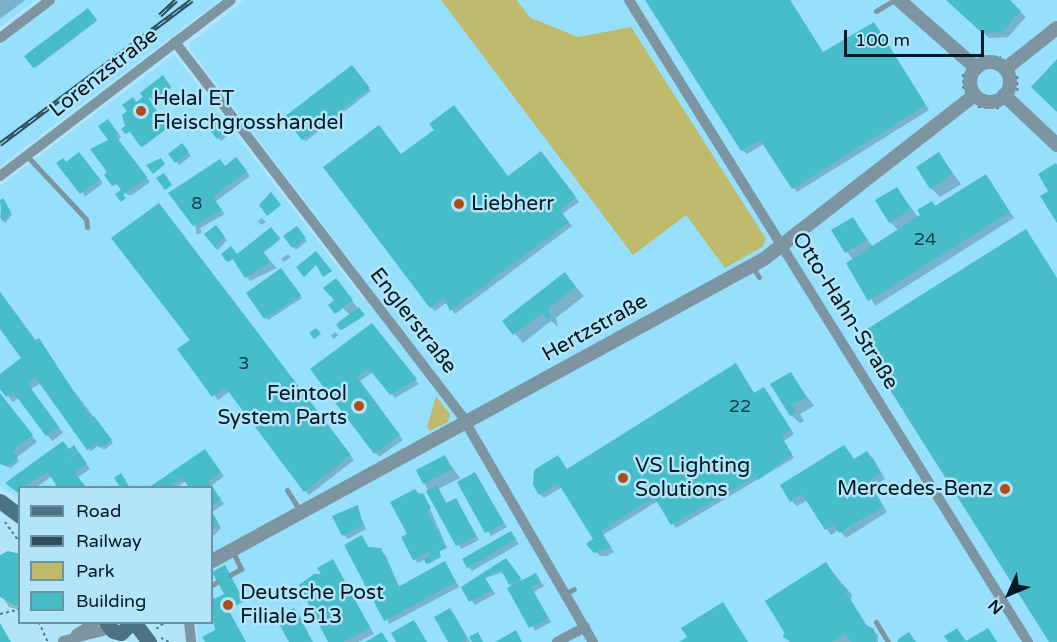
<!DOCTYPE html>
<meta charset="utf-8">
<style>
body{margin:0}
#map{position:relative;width:1057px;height:642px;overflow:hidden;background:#b2e5f9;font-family:"Varela Round",sans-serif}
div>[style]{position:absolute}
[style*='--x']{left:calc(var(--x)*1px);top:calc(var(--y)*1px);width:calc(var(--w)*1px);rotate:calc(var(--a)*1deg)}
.built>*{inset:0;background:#96e0fe}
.green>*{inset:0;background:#bfb96b}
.shadow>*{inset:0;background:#0003}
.building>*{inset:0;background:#46bdc9}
.path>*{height:1.5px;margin-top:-0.75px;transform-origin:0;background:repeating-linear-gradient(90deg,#567b89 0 3px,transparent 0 6px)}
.service>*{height:5px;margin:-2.5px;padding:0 2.5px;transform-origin:2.5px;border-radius:2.5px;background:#7c95a0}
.minor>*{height:10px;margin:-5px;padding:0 5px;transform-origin:5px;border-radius:5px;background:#7c95a0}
.tertiary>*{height:14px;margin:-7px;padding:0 7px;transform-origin:7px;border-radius:7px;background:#7c95a0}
.tertiary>.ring{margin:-7px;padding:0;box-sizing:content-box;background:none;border:14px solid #7c95a0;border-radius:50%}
.secondary>*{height:15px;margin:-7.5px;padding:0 7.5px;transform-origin:7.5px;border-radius:7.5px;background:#4c7383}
.rail>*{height:5px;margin-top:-2.5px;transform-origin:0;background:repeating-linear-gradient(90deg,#b2e5f9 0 9px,#2e4d59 0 18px);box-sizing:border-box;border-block:2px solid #2e4d59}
.dots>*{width:16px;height:16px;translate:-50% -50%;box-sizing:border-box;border:3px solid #b2e5f9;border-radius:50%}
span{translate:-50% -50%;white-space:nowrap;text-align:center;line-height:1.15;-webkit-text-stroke:5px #b2e5f9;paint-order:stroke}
.number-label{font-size:18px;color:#12424c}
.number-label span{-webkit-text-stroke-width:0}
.street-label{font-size:21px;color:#011922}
.poi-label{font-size:21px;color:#011922}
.left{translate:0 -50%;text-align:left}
.right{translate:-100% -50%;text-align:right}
.legend{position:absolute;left:18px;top:486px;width:195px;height:138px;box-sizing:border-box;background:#b2e5f9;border:2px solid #6b93a3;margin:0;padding:8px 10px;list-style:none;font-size:18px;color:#011922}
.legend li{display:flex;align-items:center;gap:12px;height:30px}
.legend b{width:30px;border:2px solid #6b93a3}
.north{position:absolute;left:979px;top:564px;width:60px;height:60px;-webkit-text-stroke:4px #b2e5f9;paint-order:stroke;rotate:226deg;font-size:16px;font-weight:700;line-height:24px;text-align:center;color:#011922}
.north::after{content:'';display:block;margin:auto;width:21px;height:27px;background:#011922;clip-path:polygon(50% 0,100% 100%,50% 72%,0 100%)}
.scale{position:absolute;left:844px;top:30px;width:140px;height:27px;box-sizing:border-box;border:3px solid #011922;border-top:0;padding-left:8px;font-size:18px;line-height:21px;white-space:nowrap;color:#011922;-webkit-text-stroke:4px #b2e5f9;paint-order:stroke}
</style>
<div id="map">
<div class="built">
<i style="clip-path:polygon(0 0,36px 0,0 27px)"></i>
<i style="clip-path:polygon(57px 0,220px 0,0 166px,0 45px)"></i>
<i style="clip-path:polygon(245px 0,1057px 0,1057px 642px,198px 642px,197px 623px,212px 622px,212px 488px,20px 488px,19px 498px,0 486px,0 186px,174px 54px,364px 301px,375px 294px,189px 48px,190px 43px)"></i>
</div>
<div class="green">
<i style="clip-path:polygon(441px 0,516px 0,531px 18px,578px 37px,631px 27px,766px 239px,762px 247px,725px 268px,686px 215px,633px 255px)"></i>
<i style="clip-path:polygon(436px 396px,450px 414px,448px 422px,430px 431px,427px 427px)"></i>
</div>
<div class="shadow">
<i style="clip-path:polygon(0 0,25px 0,0 19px)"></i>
<i style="clip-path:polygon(646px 0,790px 0,824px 54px,874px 24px,929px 110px,797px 192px,764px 144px,747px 154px,742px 150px)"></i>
<i style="clip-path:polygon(948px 0,1006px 0,1026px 17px,1008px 37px,989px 38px)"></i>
<i style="clip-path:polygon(88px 10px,97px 21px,35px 68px,26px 57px)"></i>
<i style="clip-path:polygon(355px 69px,371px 91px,306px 141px,303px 139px)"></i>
<i style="clip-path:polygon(163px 77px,171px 88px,155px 100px,146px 95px,166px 129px,143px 147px,130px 131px,127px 134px,123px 129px,128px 126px,123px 120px,129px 111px,124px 105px,133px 99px,136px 103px,145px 97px,142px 93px)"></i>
<i style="clip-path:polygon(219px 124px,227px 136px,221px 141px,210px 127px)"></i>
<i style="clip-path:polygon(112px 125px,121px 137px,118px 140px,150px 182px,132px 195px,127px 195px,118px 183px,114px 186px,106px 175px)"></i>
<i style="clip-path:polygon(436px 130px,508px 178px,545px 157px,579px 202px,562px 214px,572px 226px,455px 314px,446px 303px,435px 311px,431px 307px,401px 156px)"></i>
<i style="clip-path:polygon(185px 148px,191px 156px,179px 165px,170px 154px)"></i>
<i style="clip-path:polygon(939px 154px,961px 184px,940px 197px,931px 188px)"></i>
<i style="clip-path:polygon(83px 158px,103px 183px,85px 197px,67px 163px)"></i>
<i style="clip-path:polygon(240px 163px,250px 176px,215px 202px,225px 214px,200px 228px,202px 232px,197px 235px,195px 225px,225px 167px)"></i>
<i style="clip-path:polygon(986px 176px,1014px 218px,875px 306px,853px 260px,833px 231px,853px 219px,873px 247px,899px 231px,890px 222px,897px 189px,919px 218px,932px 203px,937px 207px)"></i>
<i style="clip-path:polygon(3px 200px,12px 215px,5px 223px,0 217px)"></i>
<i style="clip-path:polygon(163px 209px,354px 460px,309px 495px,230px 391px,218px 400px,179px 350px,192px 340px)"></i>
<i style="clip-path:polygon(262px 218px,266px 222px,261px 225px,258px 221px)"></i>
<i style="clip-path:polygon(218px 229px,227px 240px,218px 250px,206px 234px)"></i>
<i style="clip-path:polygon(271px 229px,280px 240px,263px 253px,277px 268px,250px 281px,234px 258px,229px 262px,223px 254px,237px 256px)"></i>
<i style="clip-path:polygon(299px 230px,307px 241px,296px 250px,285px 236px)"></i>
<i style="clip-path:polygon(288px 254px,291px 257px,284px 262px,281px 259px)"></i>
<i style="clip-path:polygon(284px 273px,302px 298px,268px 320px,266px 318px)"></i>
<i style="clip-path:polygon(565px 274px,584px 296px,556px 318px,558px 327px,551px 321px,523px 343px,504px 321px)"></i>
<i style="clip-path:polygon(336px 280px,364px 316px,342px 330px,338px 325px,350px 315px,339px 304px,341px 310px,336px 313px)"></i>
<i style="clip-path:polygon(0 292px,113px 443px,104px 450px,99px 445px,91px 451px,88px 449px,41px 383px,31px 389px,63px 433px,52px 441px,19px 397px,13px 402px,0 386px,0 375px,23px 359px,0 326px)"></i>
<i style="clip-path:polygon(376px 329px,419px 384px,395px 398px,373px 372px,360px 381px,403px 440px,379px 457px,312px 369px)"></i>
<i style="clip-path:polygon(335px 332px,338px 335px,334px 339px,331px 336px)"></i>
<i style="clip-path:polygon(739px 369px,755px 395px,764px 389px,768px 393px,794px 434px,784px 441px,794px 458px,676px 528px,658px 501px,603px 535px,614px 552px,607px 556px,600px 556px,588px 544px,595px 540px,562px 487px,544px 498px,540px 494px,558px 457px,567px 470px)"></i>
<i style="clip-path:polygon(790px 373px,814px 406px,800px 414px,804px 421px,800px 423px,791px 415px)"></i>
<i style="clip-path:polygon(0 394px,37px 442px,16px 458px,19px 461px,11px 468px,0 464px)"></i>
<i style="clip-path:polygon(844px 446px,855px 460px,867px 453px,873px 458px,885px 479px,872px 487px,887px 512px,846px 538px,839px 530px,831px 535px,808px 500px,797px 506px,792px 501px)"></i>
<i style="clip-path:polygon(74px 447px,90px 469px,78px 477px,87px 488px,55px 488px,59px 485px,52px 476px,35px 488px,20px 488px,20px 493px,11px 486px)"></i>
<i style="clip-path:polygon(205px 451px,224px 476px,211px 486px,224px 504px,212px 512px,221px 528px,212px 537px,212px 488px,186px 481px,176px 488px,151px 488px)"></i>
<i style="clip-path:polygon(445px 457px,460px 478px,438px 489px,447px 504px,455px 500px,459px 504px,479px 540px,461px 549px,424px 483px)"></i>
<i style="clip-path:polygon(475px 474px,507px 527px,491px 536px,459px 483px)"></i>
<i style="clip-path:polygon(415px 491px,424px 495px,447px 548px,438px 552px,441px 557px,428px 564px,425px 559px,418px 563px,414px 559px,409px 535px)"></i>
<i style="clip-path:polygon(357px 506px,366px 529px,348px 539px,344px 535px)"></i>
<i style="clip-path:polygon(511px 532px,519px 544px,472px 571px,468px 567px)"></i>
<i style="clip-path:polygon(362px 537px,370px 549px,385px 554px,400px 588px,445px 563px,459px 587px,389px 624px)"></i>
<i style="clip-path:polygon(20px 556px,20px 610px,9px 607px,0 593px,0 557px)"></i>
<i style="clip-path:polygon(505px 560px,523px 582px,535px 575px,544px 586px,534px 592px,551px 622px,535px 631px,504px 572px,485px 578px,495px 594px,475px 605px,463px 588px)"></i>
<i style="clip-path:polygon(333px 561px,374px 634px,358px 642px,330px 642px,323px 576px)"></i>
<i style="clip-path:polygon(826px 564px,852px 595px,851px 600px,867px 626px,878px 635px,878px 642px,790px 642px,785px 637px)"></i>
<i style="clip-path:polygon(225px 567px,243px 602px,228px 610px,245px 642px,206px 642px,217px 631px,212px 621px,212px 602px,226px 594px)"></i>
<i style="clip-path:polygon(294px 609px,298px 613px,313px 642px,291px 642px)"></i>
<i style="clip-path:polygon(450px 610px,454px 614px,470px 642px,449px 642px)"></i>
</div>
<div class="building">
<i style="clip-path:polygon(645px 0,790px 0,823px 52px,874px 22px,926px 105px,792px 189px,760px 140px,741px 151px)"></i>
<i style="clip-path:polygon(946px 0,1010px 0,1021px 11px,1002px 32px,982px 33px)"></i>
<i style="clip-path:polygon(88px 8px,97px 20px,33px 68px,24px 56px)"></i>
<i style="clip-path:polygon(1057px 59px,1057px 112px,1031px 87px)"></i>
<i style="clip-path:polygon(352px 65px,370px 88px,302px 140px,284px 117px)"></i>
<i style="clip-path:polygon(163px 75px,171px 87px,154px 100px,148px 97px,167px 128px,141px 147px,129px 131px,125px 134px,121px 129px,125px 126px,122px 115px,127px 111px,122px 105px,133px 97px,136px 102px,143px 97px,140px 93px)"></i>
<i style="clip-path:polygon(454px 105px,508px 176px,541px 151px,576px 197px,560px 210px,569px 222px,450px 311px,444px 298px,430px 308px,323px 167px,379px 125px,401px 154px,434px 130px,429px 124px)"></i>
<i style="clip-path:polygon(108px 119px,118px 133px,115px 135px,147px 177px,123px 195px,126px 198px,121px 202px,115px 194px,121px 190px,116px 183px,112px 186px,104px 175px,107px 172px,90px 149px,108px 140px,98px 126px)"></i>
<i style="clip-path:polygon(216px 120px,226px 132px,217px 139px,207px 127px)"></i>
<i style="clip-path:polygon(182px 143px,189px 152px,175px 163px,168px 154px)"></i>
<i style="clip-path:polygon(79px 152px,100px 179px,80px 194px,56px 163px,63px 158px,66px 162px)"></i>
<i style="clip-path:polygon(939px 152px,953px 174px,930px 189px,916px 167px)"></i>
<i style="clip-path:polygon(236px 157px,247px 171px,213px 197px,222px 210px,193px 226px,168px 193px,220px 159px,225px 166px)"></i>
<i style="clip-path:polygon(161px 158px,165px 164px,153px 174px,146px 165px)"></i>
<i style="clip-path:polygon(1056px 163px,1057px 165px,1057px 223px,1040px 196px,1048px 191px,1038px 174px)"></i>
<i style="clip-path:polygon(164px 173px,172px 185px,165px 190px,156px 178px)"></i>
<i style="clip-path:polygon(986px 174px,1010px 212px,868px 301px,846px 263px,920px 215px,917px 210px,932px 201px,935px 206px)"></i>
<i style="clip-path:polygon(897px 187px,911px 209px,889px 223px,875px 200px)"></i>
<i style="clip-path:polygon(271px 192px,281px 205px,267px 216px,259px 205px)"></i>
<i style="clip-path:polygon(3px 198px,11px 212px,2px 222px,0 200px)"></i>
<i style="clip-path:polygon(159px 203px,351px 455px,304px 492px,225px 387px,212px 397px,177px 349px,190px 340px,111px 238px)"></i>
<i style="clip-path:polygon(853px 217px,867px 240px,845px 253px,831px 230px)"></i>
<i style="clip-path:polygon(216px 225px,225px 237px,216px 244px,217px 250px,204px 234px)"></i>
<i style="clip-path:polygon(297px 226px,306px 238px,292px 248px,283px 236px)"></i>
<i style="clip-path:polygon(271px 227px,280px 238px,263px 252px,269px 259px,268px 264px,245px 278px,232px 258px,227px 262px,221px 254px,231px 246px,237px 254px)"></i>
<i style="clip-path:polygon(1026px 229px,1057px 278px,1057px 642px,1049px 642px,856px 336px)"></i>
<i style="clip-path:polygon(316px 251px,332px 271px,323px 277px,316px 265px,304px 277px,296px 267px)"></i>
<i style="clip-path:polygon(281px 268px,301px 295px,264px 319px,246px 293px)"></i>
<i style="clip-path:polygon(565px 272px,576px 287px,548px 308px,551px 318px,547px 320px,542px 313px,513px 335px,502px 321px)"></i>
<i style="clip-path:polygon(336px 278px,353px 300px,335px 314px,328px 305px,334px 300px,323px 288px)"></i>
<i style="clip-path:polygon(0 292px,35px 341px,39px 338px,91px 418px,94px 416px,112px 440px,100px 448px,96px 443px,87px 450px,35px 377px,27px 383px,59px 427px,46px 436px,13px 392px,6px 397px,0 389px,0 374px,21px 358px,0 329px)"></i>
<i style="clip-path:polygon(359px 307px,365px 315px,340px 330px,336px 325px,340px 321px)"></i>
<i style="clip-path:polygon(372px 323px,417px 379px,390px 395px,368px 368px,357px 377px,400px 435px,374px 454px,310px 369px)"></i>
<i style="clip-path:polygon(316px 328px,321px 334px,314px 339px,309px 333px)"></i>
<i style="clip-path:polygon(736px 363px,754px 393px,764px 387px,791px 430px,781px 436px,792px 454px,758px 480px,756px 476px,671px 525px,654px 497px,601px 531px,611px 547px,594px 553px,586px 544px,593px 539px,558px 483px,539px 495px,533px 485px,534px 470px,558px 455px,567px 469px)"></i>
<i style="clip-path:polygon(791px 372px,806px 397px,792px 405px,796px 412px,790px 416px,770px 384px)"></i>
<i style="clip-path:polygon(0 393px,33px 435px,12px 451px,18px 458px,8px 466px,0 464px)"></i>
<i style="clip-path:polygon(63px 441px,69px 449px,74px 445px,78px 451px,60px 464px,79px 452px,87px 464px,75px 472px,85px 488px,52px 488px,56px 485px,48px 472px,20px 488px,18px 493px,5px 483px)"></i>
<i style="clip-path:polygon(844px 445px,854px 459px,867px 451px,881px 473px,868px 481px,883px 506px,839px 533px,834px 525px,825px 530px,802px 494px,790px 502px,780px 485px)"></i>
<i style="clip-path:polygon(205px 449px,221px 472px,208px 481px,221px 499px,212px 506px,212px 488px,189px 488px,182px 477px,167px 488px,148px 488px)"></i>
<i style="clip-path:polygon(445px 455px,452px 469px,423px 484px,416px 470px)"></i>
<i style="clip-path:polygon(475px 472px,504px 523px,485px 533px,457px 482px)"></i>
<i style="clip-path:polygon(121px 473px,130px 488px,121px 488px,114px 478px)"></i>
<i style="clip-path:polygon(437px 485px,446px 503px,456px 498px,476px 536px,456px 546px,426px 491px)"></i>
<i style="clip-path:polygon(415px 489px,419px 495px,423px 493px,431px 508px,427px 511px,446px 547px,439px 551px,441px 556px,426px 564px,424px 559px,430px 555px,428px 552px,413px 560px,401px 537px,407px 534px,390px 502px)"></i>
<i style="clip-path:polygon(358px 505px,362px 525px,342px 536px,332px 516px)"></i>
<i style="clip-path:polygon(212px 512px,218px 523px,212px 530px)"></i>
<i style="clip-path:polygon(511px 531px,516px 539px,467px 568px,462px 559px)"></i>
<i style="clip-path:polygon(362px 535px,368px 547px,381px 548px,398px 587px,445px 561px,456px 582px,384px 621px,344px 545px)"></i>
<i style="clip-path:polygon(8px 551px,20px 554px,20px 604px,16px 606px,0 597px,0 555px)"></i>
<i style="clip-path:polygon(506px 558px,521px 578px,509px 585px,501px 570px,493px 573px,485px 578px,492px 590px,469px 602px,461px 587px)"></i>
<i style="clip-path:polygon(333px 559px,370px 628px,343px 642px,328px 642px,299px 585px,314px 574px,321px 574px,317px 568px)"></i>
<i style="clip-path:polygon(826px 562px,842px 587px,847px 588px,846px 593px,866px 625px,874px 629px,876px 642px,851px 642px,846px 633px,832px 642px,791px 642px,783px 637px,784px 632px,765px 601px)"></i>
<i style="clip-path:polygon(225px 565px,244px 601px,228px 609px,246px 642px,205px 642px,202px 637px,215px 630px,212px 600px,224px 594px,212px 572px)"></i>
<i style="clip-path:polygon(536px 573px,541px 582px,531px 587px,548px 618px,529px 628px,507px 588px)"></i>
<i style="clip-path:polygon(723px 602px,748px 642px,679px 642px,687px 637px,681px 628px)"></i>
<i style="clip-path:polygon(294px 608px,312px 642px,289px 642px,278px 622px,276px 617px)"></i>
<i style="clip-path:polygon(450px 608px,467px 639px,462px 642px,448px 642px,434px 617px)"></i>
<i style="clip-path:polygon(414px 620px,427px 642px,396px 642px,391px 633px)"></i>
<i style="clip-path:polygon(0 623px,11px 642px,0 642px)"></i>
<i style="clip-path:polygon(957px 628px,966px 641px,988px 628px,997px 642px,948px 642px,944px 636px)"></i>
<i style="clip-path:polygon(516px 630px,522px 642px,495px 642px)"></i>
<i style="clip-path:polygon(382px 632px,388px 642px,365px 642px)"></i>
<i style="clip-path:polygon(478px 632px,483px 642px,472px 642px,469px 637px)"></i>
<i style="clip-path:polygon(909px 632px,916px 642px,898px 642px,897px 640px)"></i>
</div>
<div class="path">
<i style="--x:982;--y:56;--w:19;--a:3"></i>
<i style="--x:963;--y:89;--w:15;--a:-90"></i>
<i style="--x:1017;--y:91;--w:16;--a:-90"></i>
<i style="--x:978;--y:107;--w:22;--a:3"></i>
<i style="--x:5;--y:522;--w:26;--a:54"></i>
<i style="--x:212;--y:598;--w:2;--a:27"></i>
<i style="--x:0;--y:614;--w:21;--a:-14"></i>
<i style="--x:39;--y:622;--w:22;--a:66"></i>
<i style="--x:271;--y:625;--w:8;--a:-23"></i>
<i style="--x:156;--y:629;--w:11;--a:-38"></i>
<i style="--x:161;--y:638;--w:9;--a:27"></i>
</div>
<div class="service">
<i style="--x:876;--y:11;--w:21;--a:-31"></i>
<i style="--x:27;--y:156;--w:86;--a:46.9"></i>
<i style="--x:86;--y:219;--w:8;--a:83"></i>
<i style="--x:752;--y:266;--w:13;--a:58"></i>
<i style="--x:287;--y:490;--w:25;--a:58"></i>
<i style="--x:230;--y:575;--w:13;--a:-29"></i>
<i style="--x:241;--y:569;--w:21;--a:-115"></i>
<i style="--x:212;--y:585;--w:6;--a:-31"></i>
<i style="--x:565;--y:594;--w:10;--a:-29"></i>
<i style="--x:876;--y:622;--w:23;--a:59"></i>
</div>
<div class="minor">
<i style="--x:629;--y:0;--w:756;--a:58.14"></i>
<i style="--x:0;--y:38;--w:63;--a:-37.2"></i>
<i style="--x:175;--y:42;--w:474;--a:52.5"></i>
<i style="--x:463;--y:418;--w:259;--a:59.9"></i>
<i style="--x:0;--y:176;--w:290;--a:-37.3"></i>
<i style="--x:189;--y:622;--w:20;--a:84"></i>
<i style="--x:76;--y:634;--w:23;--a:-31"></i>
<i style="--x:63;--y:641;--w:49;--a:-14.3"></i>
<i style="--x:557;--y:642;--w:32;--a:-28"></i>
</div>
<div class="tertiary">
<i style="--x:899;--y:0;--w:103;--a:41.4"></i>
<i class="ring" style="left:970px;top:62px;width:26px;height:26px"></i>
<i style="--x:1005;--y:69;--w:66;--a:-38.3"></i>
<i style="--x:1004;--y:95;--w:73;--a:43.3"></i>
<i style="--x:212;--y:561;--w:629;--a:-28.68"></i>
<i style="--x:764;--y:259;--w:267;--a:-37.9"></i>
</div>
<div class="secondary">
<i style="--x:0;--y:501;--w:25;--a:37"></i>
<i style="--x:106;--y:622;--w:11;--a:52"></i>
<i style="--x:113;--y:631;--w:8;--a:14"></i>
<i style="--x:121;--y:633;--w:16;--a:-45"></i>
<i style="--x:134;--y:622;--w:25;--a:53"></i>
</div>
<div class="rail">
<i style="--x:160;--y:15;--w:22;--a:-43"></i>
<i style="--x:0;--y:144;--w:240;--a:-36.9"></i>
</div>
<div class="dots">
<i style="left:141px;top:111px;background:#af4c15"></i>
<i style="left:459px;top:204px;background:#af4c15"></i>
<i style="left:359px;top:406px;background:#af4c15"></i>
<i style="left:623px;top:478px;background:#af4c15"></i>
<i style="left:1005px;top:489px;background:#af4c15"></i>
<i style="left:228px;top:605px;background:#af4c15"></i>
</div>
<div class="number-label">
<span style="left:197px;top:203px">8</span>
<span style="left:925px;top:239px">24</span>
<span style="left:244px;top:363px">3</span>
<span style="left:740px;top:406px">22</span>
</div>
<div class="street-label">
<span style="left:104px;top:73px;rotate:-38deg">Lorenzstraße</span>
<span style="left:845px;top:311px;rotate:58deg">Otto-Hahn-Straße</span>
<span style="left:413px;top:321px;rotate:52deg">Englerstraße</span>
<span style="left:595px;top:328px;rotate:-29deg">Hertzstraße</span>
</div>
<div class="poi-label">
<span class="left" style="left:153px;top:111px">Helal ET<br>Fleischgrosshandel</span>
<span class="left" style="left:471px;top:204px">Liebherr</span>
<span class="right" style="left:347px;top:406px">Feintool<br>System Parts</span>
<span class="left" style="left:635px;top:478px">VS Lighting<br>Solutions</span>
<span class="right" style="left:993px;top:489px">Mercedes-Benz</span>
<span class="left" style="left:240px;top:605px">Deutsche Post<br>Filiale 513</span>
</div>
<ul class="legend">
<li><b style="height:8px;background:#4c7383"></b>Road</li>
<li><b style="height:8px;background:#2e4d59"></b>Railway</li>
<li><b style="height:16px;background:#bfb96b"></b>Park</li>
<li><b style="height:16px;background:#46bdc9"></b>Building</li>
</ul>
<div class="north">N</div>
<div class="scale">100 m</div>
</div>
